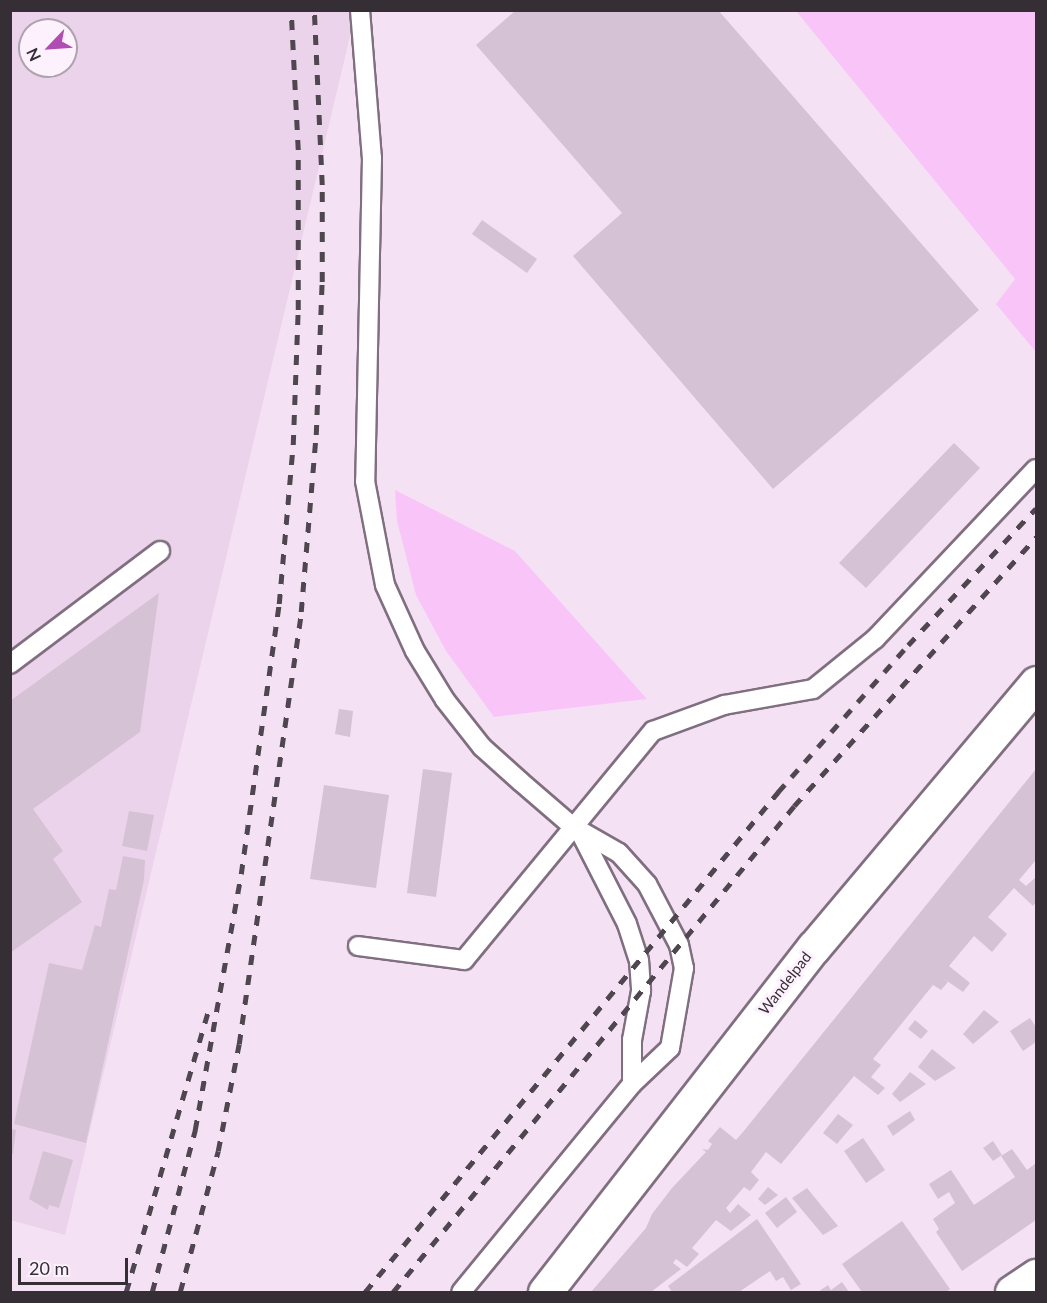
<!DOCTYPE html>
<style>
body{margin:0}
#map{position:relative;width:1047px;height:1303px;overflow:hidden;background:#f5e1f4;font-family:Lato,sans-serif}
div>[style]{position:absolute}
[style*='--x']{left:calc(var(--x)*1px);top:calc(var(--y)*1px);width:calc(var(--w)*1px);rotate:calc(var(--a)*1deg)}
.built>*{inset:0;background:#ecd3ec}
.green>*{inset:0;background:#f9c5f9}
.building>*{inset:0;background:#d5c2d5}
.roads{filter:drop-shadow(2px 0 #806f80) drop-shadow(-2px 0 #806f80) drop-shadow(0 2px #806f80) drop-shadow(0 -2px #806f80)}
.service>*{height:18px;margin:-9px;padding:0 9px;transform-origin:9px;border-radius:9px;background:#fff}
.minor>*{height:33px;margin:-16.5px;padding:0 16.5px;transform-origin:16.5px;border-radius:16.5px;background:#fff}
.rail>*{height:4.5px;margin-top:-2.25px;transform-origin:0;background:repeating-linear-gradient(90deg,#4f464f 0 10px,transparent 0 20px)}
span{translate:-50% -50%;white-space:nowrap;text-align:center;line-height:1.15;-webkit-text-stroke:6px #fdf1fd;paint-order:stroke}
.street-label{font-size:15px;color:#352e35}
.frame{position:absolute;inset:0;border:12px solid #352e35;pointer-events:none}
.north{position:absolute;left:18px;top:18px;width:60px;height:60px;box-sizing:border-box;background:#fdf1fd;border:2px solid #ada3ad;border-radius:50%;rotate:245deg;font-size:16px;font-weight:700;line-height:24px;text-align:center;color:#352e35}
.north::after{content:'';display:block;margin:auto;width:21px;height:27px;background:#b04db3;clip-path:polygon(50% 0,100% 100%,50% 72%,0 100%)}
.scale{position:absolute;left:18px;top:1258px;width:110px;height:27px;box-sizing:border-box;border:3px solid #352e35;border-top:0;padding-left:8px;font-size:18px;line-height:21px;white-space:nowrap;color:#352e35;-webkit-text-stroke:4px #fdf1fd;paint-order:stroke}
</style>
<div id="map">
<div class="built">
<i style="clip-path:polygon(evenodd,10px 11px,356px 11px,65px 1235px,10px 1220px,10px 11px,30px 30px,66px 30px,66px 66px,30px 66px,30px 30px)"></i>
</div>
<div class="green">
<i style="clip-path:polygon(796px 11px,1036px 11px,1036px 352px,996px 304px,1015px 279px)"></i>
<i style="clip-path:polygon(395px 490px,515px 551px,647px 699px,494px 717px,446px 651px,416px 595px,397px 521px)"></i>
</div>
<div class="building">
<i style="clip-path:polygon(516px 10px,718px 10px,979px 310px,773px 489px,573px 256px,622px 213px,476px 45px)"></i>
<i style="clip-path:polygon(482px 220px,537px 259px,527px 273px,472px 234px)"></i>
<i style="clip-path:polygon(954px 443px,980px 468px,866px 588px,839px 563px)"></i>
<i style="clip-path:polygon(159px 593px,140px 732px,33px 809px,63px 851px,53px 859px,82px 902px,10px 953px,10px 701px)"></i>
<i style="clip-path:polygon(339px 709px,353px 711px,350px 737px,335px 734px)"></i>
<i style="clip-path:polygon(423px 769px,452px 773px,436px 897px,407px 893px)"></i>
<i style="clip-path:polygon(1036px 769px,1036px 860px,1019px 880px,1026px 886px,1036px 877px,1036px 902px,1033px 906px,1014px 888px,988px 917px,1007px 934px,992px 952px,974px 936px,949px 966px,970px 983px,963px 992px,940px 976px,948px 982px,941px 990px,933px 985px,873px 1059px,881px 1065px,871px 1077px,885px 1088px,878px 1095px,854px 1076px,781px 1164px,766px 1152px,751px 1172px,759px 1180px,750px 1191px,744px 1187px,726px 1208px,730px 1213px,738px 1204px,751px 1215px,731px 1231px,716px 1220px,692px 1248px,699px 1254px,687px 1267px,676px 1259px,673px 1263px,681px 1269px,651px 1292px,591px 1292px,646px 1228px,652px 1214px,672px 1188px,706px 1152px,702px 1149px,708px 1150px,712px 1144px,708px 1141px,720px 1127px,736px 1140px,743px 1132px)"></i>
<i style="clip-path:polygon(324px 785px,389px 795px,376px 888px,310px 879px)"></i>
<i style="clip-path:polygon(129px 811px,154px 815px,147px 851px,122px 846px)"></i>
<i style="clip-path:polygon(123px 856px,145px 860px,144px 880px,86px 1143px,14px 1124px,49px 963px,82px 970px,95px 925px,101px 927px,109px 889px,116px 890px)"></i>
<i style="clip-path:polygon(984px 1010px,999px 1022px,973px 1044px,963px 1034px)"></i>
<i style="clip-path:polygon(1030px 1018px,1036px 1027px,1036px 1042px,1023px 1051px,1010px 1031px)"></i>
<i style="clip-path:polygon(915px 1020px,928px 1031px,921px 1039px,908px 1029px)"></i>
<i style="clip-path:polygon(932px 1049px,956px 1068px,935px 1081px,918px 1067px)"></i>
<i style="clip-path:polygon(910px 1072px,926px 1084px,900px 1102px,892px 1094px)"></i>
<i style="clip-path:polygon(910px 1111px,915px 1120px,893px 1136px,887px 1126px)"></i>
<i style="clip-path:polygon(838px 1114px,853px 1125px,837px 1144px,823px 1133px)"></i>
<i style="clip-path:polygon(10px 1129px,16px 1130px,13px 1154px,10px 1153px)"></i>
<i style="clip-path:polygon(863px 1138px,885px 1170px,866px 1183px,844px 1151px)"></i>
<i style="clip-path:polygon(993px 1141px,1002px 1155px,993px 1161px,983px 1148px)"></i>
<i style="clip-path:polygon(1012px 1149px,1027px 1170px,1036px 1163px,1036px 1220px,962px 1271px,936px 1232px,939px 1229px,933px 1219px,955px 1203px,949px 1192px,938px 1199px,929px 1184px,951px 1170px,974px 1205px,1015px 1177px,1001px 1156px)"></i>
<i style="clip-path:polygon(43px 1151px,73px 1160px,59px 1208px,49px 1205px,48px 1210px,29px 1199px)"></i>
<i style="clip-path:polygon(768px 1187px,778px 1195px,765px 1205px,758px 1199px)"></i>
<i style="clip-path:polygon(807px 1188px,838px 1226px,823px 1235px,792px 1198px)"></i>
<i style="clip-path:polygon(786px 1197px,797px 1212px,777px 1228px,765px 1213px)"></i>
<i style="clip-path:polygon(757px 1219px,801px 1284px,791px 1290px,783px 1277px,776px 1281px,770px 1271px,739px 1292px,672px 1292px,668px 1286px)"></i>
<i style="clip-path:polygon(902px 1221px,950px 1289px,946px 1292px,862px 1292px,842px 1264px)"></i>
<i style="clip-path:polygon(842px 1282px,849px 1292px,818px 1292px,828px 1285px,831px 1290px)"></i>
</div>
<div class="roads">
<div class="service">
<i style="--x:360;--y:10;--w:148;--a:85.4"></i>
<i style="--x:372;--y:158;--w:323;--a:91.2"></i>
<i style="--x:365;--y:481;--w:106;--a:79.1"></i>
<i style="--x:385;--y:585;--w:72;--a:65.6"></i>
<i style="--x:415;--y:651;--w:57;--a:58.5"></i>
<i style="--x:445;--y:700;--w:60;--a:51.8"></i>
<i style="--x:482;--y:747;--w:52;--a:41.9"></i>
<i style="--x:521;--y:782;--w:67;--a:40.8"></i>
<i style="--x:572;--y:826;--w:54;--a:29.9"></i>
<i style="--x:619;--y:853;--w:42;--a:47.9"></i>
<i style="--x:647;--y:884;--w:69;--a:62.3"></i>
<i style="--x:679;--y:945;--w:24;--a:78"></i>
<i style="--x:684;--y:968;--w:81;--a:99.9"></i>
<i style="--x:670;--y:1048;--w:52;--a:136.5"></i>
<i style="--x:632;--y:1084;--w:269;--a:129.4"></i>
<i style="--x:10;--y:664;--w:188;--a:-37"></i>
<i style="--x:580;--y:832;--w:103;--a:62.9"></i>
<i style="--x:627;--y:924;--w:38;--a:72"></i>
<i style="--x:639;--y:960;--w:31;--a:86"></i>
<i style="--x:641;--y:991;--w:50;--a:100.4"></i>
<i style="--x:632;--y:1040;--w:44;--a:90"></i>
<i style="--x:358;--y:946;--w:107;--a:7.5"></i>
<i style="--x:464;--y:960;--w:297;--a:-50.5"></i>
<i style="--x:653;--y:731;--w:76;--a:-20.1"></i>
<i style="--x:724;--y:705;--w:90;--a:-10.2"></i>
<i style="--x:813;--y:689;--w:80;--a:-38.9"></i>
<i style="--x:875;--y:639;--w:234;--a:-46.6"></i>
</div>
<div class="minor">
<i style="--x:545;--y:1292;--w:437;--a:-52.1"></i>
<i style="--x:814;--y:947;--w:345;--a:-49.9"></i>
<i style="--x:1012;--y:1292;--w:29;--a:-34"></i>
</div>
</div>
<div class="rail">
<i style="--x:126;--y:1292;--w:293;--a:-73.7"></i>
<i style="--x:152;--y:1292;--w:168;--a:-75.1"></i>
<i style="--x:195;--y:1130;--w:260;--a:-79.8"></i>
<i style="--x:241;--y:874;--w:273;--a:-82"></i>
<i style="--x:279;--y:604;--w:160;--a:-85"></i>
<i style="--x:293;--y:445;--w:135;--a:-87.9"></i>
<i style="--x:298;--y:310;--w:160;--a:-90"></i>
<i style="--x:298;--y:150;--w:140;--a:-92.9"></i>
<i style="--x:180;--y:1292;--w:146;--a:-74.9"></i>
<i style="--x:218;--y:1151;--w:109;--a:-78.9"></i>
<i style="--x:239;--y:1044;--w:436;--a:-81.8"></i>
<i style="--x:301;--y:612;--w:178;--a:-85.2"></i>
<i style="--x:316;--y:435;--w:153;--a:-87.8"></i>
<i style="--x:322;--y:282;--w:97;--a:-90"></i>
<i style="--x:322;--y:185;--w:175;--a:-92.6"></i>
<i style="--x:365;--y:1292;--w:649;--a:-50.44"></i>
<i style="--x:778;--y:792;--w:196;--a:-48.5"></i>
<i style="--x:908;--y:645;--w:187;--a:-46.9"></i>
<i style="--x:393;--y:1292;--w:630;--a:-50.47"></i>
<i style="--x:794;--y:806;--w:362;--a:-48"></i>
</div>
<div class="street-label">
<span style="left:785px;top:983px;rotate:-52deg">Wandelpad</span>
</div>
<div class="frame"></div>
<div class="north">N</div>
<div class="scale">20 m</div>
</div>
